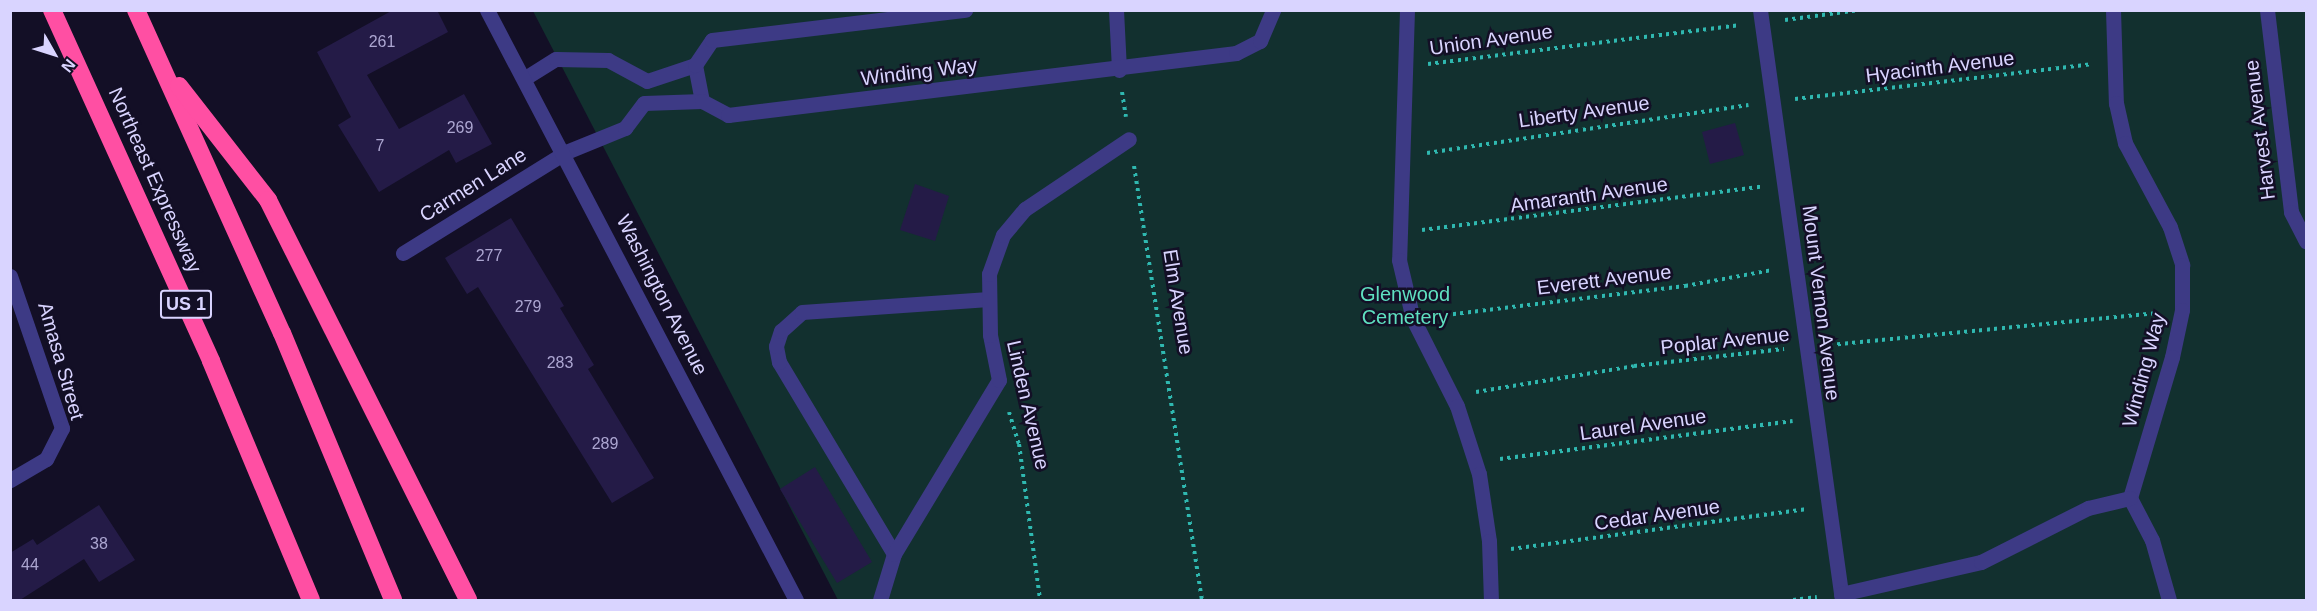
<!DOCTYPE html>
<style>
body{margin:0}
#map{position:relative;width:2317px;height:611px;overflow:hidden;background:#130f26;font-family:Arial,sans-serif}
div>[style]{position:absolute}
[style*='--x']{left:calc(var(--x)*1px);top:calc(var(--y)*1px);width:calc(var(--w)*1px);rotate:calc(var(--a)*1deg)}
.green>*{inset:0;background:#12302f}
.building>*{inset:0;background:#241b47}
.path>*{height:4px;margin-top:-2px;transform-origin:0;background:repeating-linear-gradient(90deg,#2fb8b0 0 3px,transparent 0 7.5px)}
.service>*{height:15px;margin:-7.5px;padding:0 7.5px;transform-origin:7.5px;border-radius:7.5px;background:#3d3a85}
.minor>*{height:15px;margin:-7.5px;padding:0 7.5px;transform-origin:7.5px;border-radius:7.5px;background:#3d3a85}
.tertiary>*{height:15px;margin:-7.5px;padding:0 7.5px;transform-origin:7.5px;border-radius:7.5px;background:#3d3a85}
.motorway>*{height:18px;margin:-9px;padding:0 9px;transform-origin:9px;border-radius:9px;background:#ff4fa3}
span{translate:-50% -50%;white-space:nowrap;text-align:center;line-height:1.15;-webkit-text-stroke:5px #130f26;paint-order:stroke}
.number-label{font-size:16px;color:#aca6d1}
.number-label span{-webkit-text-stroke-width:0}
.shield-label span{padding:2px 4px;background:#130f26;border:2px solid;border-radius:4px;-webkit-text-stroke-width:0}
.shield-label{font-size:18px;color:#d9d4ff;font-weight:700}
.street-label{font-size:20px;color:#d9d4ff}
.park-label{font-size:20px;color:#5fe0c0}
.frame{position:absolute;inset:0;border:12px solid #d9d4ff;pointer-events:none}
.north{position:absolute;left:24px;top:24px;width:60px;height:60px;-webkit-text-stroke:4px #130f26;paint-order:stroke;rotate:129deg;font-size:16px;font-weight:700;line-height:24px;text-align:center;color:#d9d4ff}
.north::after{content:'';display:block;margin:auto;width:21px;height:27px;background:#d9d4ff;clip-path:polygon(50% 0,100% 100%,50% 72%,0 100%)}
</style>
<div id="map">
<div class="green">
<i style="clip-path:polygon(533px 11px,2306px 11px,2306px 600px,838px 600px)"></i>
</div>
<div class="building">
<i style="clip-path:polygon(393px 10px,437px 10px,448px 32px,367px 75px,399px 129px,464px 94px,492px 144px,456px 163px,449px 150px,379px 192px,338px 125px,351px 117px,317px 52px)"></i>
<i style="clip-path:polygon(1735px 123px,1744px 155px,1710px 164px,1702px 132px)"></i>
<i style="clip-path:polygon(915px 184px,949px 196px,935px 241px,900px 230px)"></i>
<i style="clip-path:polygon(511px 218px,564px 306px,560px 308px,594px 365px,588px 369px,654px 478px,612px 503px,478px 287px,467px 294px,445px 258px)"></i>
<i style="clip-path:polygon(815px 467px,872px 562px,837px 583px,780px 489px)"></i>
<i style="clip-path:polygon(99px 505px,135px 560px,99px 582px,84px 559px,20px 600px,10px 600px,10px 553px,33px 539px,37px 545px)"></i>
</div>
<div class="path">
<i style="--x:1785;--y:20;--w:75;--a:-7.7"></i>
<i style="--x:1428;--y:64;--w:313;--a:-7.1"></i>
<i style="--x:1122;--y:92;--w:25;--a:81"></i>
<i style="--x:1795;--y:99;--w:298;--a:-6.7"></i>
<i style="--x:1427;--y:153;--w:325;--a:-8.5"></i>
<i style="--x:1134;--y:166;--w:439;--a:81.1"></i>
<i style="--x:1422;--y:230;--w:341;--a:-7.3"></i>
<i style="--x:1438;--y:316;--w:249;--a:-6.9"></i>
<i style="--x:1685;--y:286;--w:88;--a:-10.4"></i>
<i style="--x:1830;--y:345;--w:329;--a:-5.6"></i>
<i style="--x:1476;--y:392;--w:160;--a:-9.3"></i>
<i style="--x:1634;--y:366;--w:151;--a:-6.5"></i>
<i style="--x:1009;--y:412;--w:34;--a:73"></i>
<i style="--x:1019;--y:444;--w:157;--a:82.3"></i>
<i style="--x:1500;--y:459;--w:295;--a:-7.4"></i>
<i style="--x:1511;--y:549;--w:299;--a:-7.7"></i>
<i style="--x:1793;--y:600;--w:24;--a:-7"></i>
</div>
<div class="service">
<i style="--x:1116;--y:10;--w:60;--a:87.1"></i>
<i style="--x:1407;--y:10;--w:250;--a:91.8"></i>
<i style="--x:1399;--y:260;--w:61;--a:76.7"></i>
<i style="--x:1413;--y:319;--w:97;--a:63.2"></i>
<i style="--x:1457;--y:406;--w:71;--a:72.1"></i>
<i style="--x:1479;--y:474;--w:68;--a:81.5"></i>
<i style="--x:1489;--y:541;--w:59;--a:88.1"></i>
<i style="--x:1760;--y:10;--w:596;--a:82.09"></i>
<i style="--x:2113;--y:10;--w:93;--a:88.2"></i>
<i style="--x:2116;--y:103;--w:41;--a:77.3"></i>
<i style="--x:2125;--y:143;--w:95;--a:61.8"></i>
<i style="--x:2170;--y:227;--w:40;--a:72"></i>
<i style="--x:2182;--y:265;--w:45;--a:90"></i>
<i style="--x:2182;--y:310;--w:48;--a:102"></i>
<i style="--x:2172;--y:357;--w:147;--a:106.6"></i>
<i style="--x:2130;--y:498;--w:47;--a:62.4"></i>
<i style="--x:2152;--y:540;--w:62;--a:74.2"></i>
<i style="--x:2267;--y:10;--w:203;--a:83.2"></i>
<i style="--x:2291;--y:212;--w:33;--a:63"></i>
<i style="--x:695;--y:65;--w:37;--a:79"></i>
<i style="--x:525;--y:78;--w:36;--a:-32"></i>
<i style="--x:556;--y:59;--w:52;--a:1.1"></i>
<i style="--x:608;--y:60;--w:44;--a:28.3"></i>
<i style="--x:647;--y:81;--w:51;--a:-18.4"></i>
<i style="--x:695;--y:65;--w:30;--a:-56"></i>
<i style="--x:712;--y:40;--w:255;--a:-6.8"></i>
<i style="--x:566;--y:152;--w:64;--a:-22.1"></i>
<i style="--x:625;--y:128;--w:31;--a:-53"></i>
<i style="--x:644;--y:103;--w:58;--a:-2"></i>
<i style="--x:702;--y:101;--w:30;--a:28"></i>
<i style="--x:728;--y:115;--w:512;--a:-6.96"></i>
<i style="--x:1236;--y:53;--w:27;--a:-27"></i>
<i style="--x:1260;--y:41;--w:34;--a:-67"></i>
<i style="--x:894;--y:554;--w:224;--a:-120.9"></i>
<i style="--x:779;--y:362;--w:16;--a:-101"></i>
<i style="--x:776;--y:346;--w:16;--a:-72"></i>
<i style="--x:781;--y:331;--w:28;--a:-42"></i>
<i style="--x:802;--y:312;--w:187;--a:-4"></i>
<i style="--x:1841;--y:594;--w:144;--a:-12.9"></i>
<i style="--x:1981;--y:562;--w:120;--a:-26.8"></i>
<i style="--x:2088;--y:508;--w:43;--a:-13.4"></i>
<i style="--x:880;--y:600;--w:48;--a:-73.1"></i>
<i style="--x:894;--y:554;--w:203;--a:-58.9"></i>
<i style="--x:999;--y:380;--w:46;--a:-101.3"></i>
<i style="--x:990;--y:335;--w:61;--a:-90.9"></i>
<i style="--x:989;--y:274;--w:41;--a:-70.3"></i>
<i style="--x:1003;--y:235;--w:34;--a:-50"></i>
<i style="--x:1025;--y:209;--w:125;--a:-33.9"></i>
</div>
<div class="minor">
<i style="--x:403;--y:253;--w:192;--a:-31.8"></i>
<i style="--x:10;--y:276;--w:161;--a:71.1"></i>
<i style="--x:62;--y:428;--w:35;--a:117"></i>
<i style="--x:46;--y:459;--w:42;--a:149.7"></i>
</div>
<div class="tertiary">
<i style="--x:487;--y:10;--w:666;--a:62.36"></i>
</div>
<div class="motorway">
<i style="--x:52;--y:10;--w:385;--a:65.6"></i>
<i style="--x:211;--y:361;--w:259;--a:67.3"></i>
<i style="--x:136;--y:10;--w:354;--a:65.7"></i>
<i style="--x:282;--y:333;--w:289;--a:67.4"></i>
<i style="--x:179;--y:86;--w:145;--a:52"></i>
<i style="--x:268;--y:200;--w:447;--a:63.4"></i>
</div>
<div class="number-label">
<span style="left:382px;top:42px">261</span>
<span style="left:460px;top:128px">269</span>
<span style="left:380px;top:146px">7</span>
<span style="left:489px;top:256px">277</span>
<span style="left:528px;top:307px">279</span>
<span style="left:560px;top:363px">283</span>
<span style="left:605px;top:444px">289</span>
<span style="left:99px;top:544px">38</span>
<span style="left:30px;top:565px">44</span>
</div>
<div class="shield-label">
<span style="left:186px;top:304px">US 1</span>
</div>
<div class="street-label">
<span style="left:1491px;top:40px;rotate:-8deg">Union Avenue</span>
<span style="left:1940px;top:67px;rotate:-7deg">Hyacinth Avenue</span>
<span style="left:919px;top:72px;rotate:-7deg">Winding Way</span>
<span style="left:1584px;top:112px;rotate:-8deg">Liberty Avenue</span>
<span style="left:2260px;top:130px;rotate:-97deg">Harvest Avenue</span>
<span style="left:155px;top:180px;rotate:66deg">Northeast Expressway</span>
<span style="left:473px;top:185px;rotate:-32deg">Carmen Lane</span>
<span style="left:1589px;top:195px;rotate:-8deg">Amaranth Avenue</span>
<span style="left:1604px;top:280px;rotate:-7deg">Everett Avenue</span>
<span style="left:662px;top:295px;rotate:63deg">Washington Avenue</span>
<span style="left:1178px;top:302px;rotate:81deg">Elm Avenue</span>
<span style="left:1821px;top:303px;rotate:83deg">Mount Vernon Avenue</span>
<span style="left:1725px;top:341px;rotate:-6deg">Poplar Avenue</span>
<span style="left:61px;top:361px;rotate:74deg">Amasa Street</span>
<span style="left:2144px;top:370px;rotate:-75deg">Winding Way</span>
<span style="left:1028px;top:405px;rotate:77deg">Linden Avenue</span>
<span style="left:1643px;top:425px;rotate:-8deg">Laurel Avenue</span>
<span style="left:1657px;top:515px;rotate:-8deg">Cedar Avenue</span>
</div>
<div class="park-label">
<span style="left:1405px;top:306px">Glenwood<br>Cemetery</span>
</div>
<div class="frame"></div>
<div class="north">N</div>
</div>
